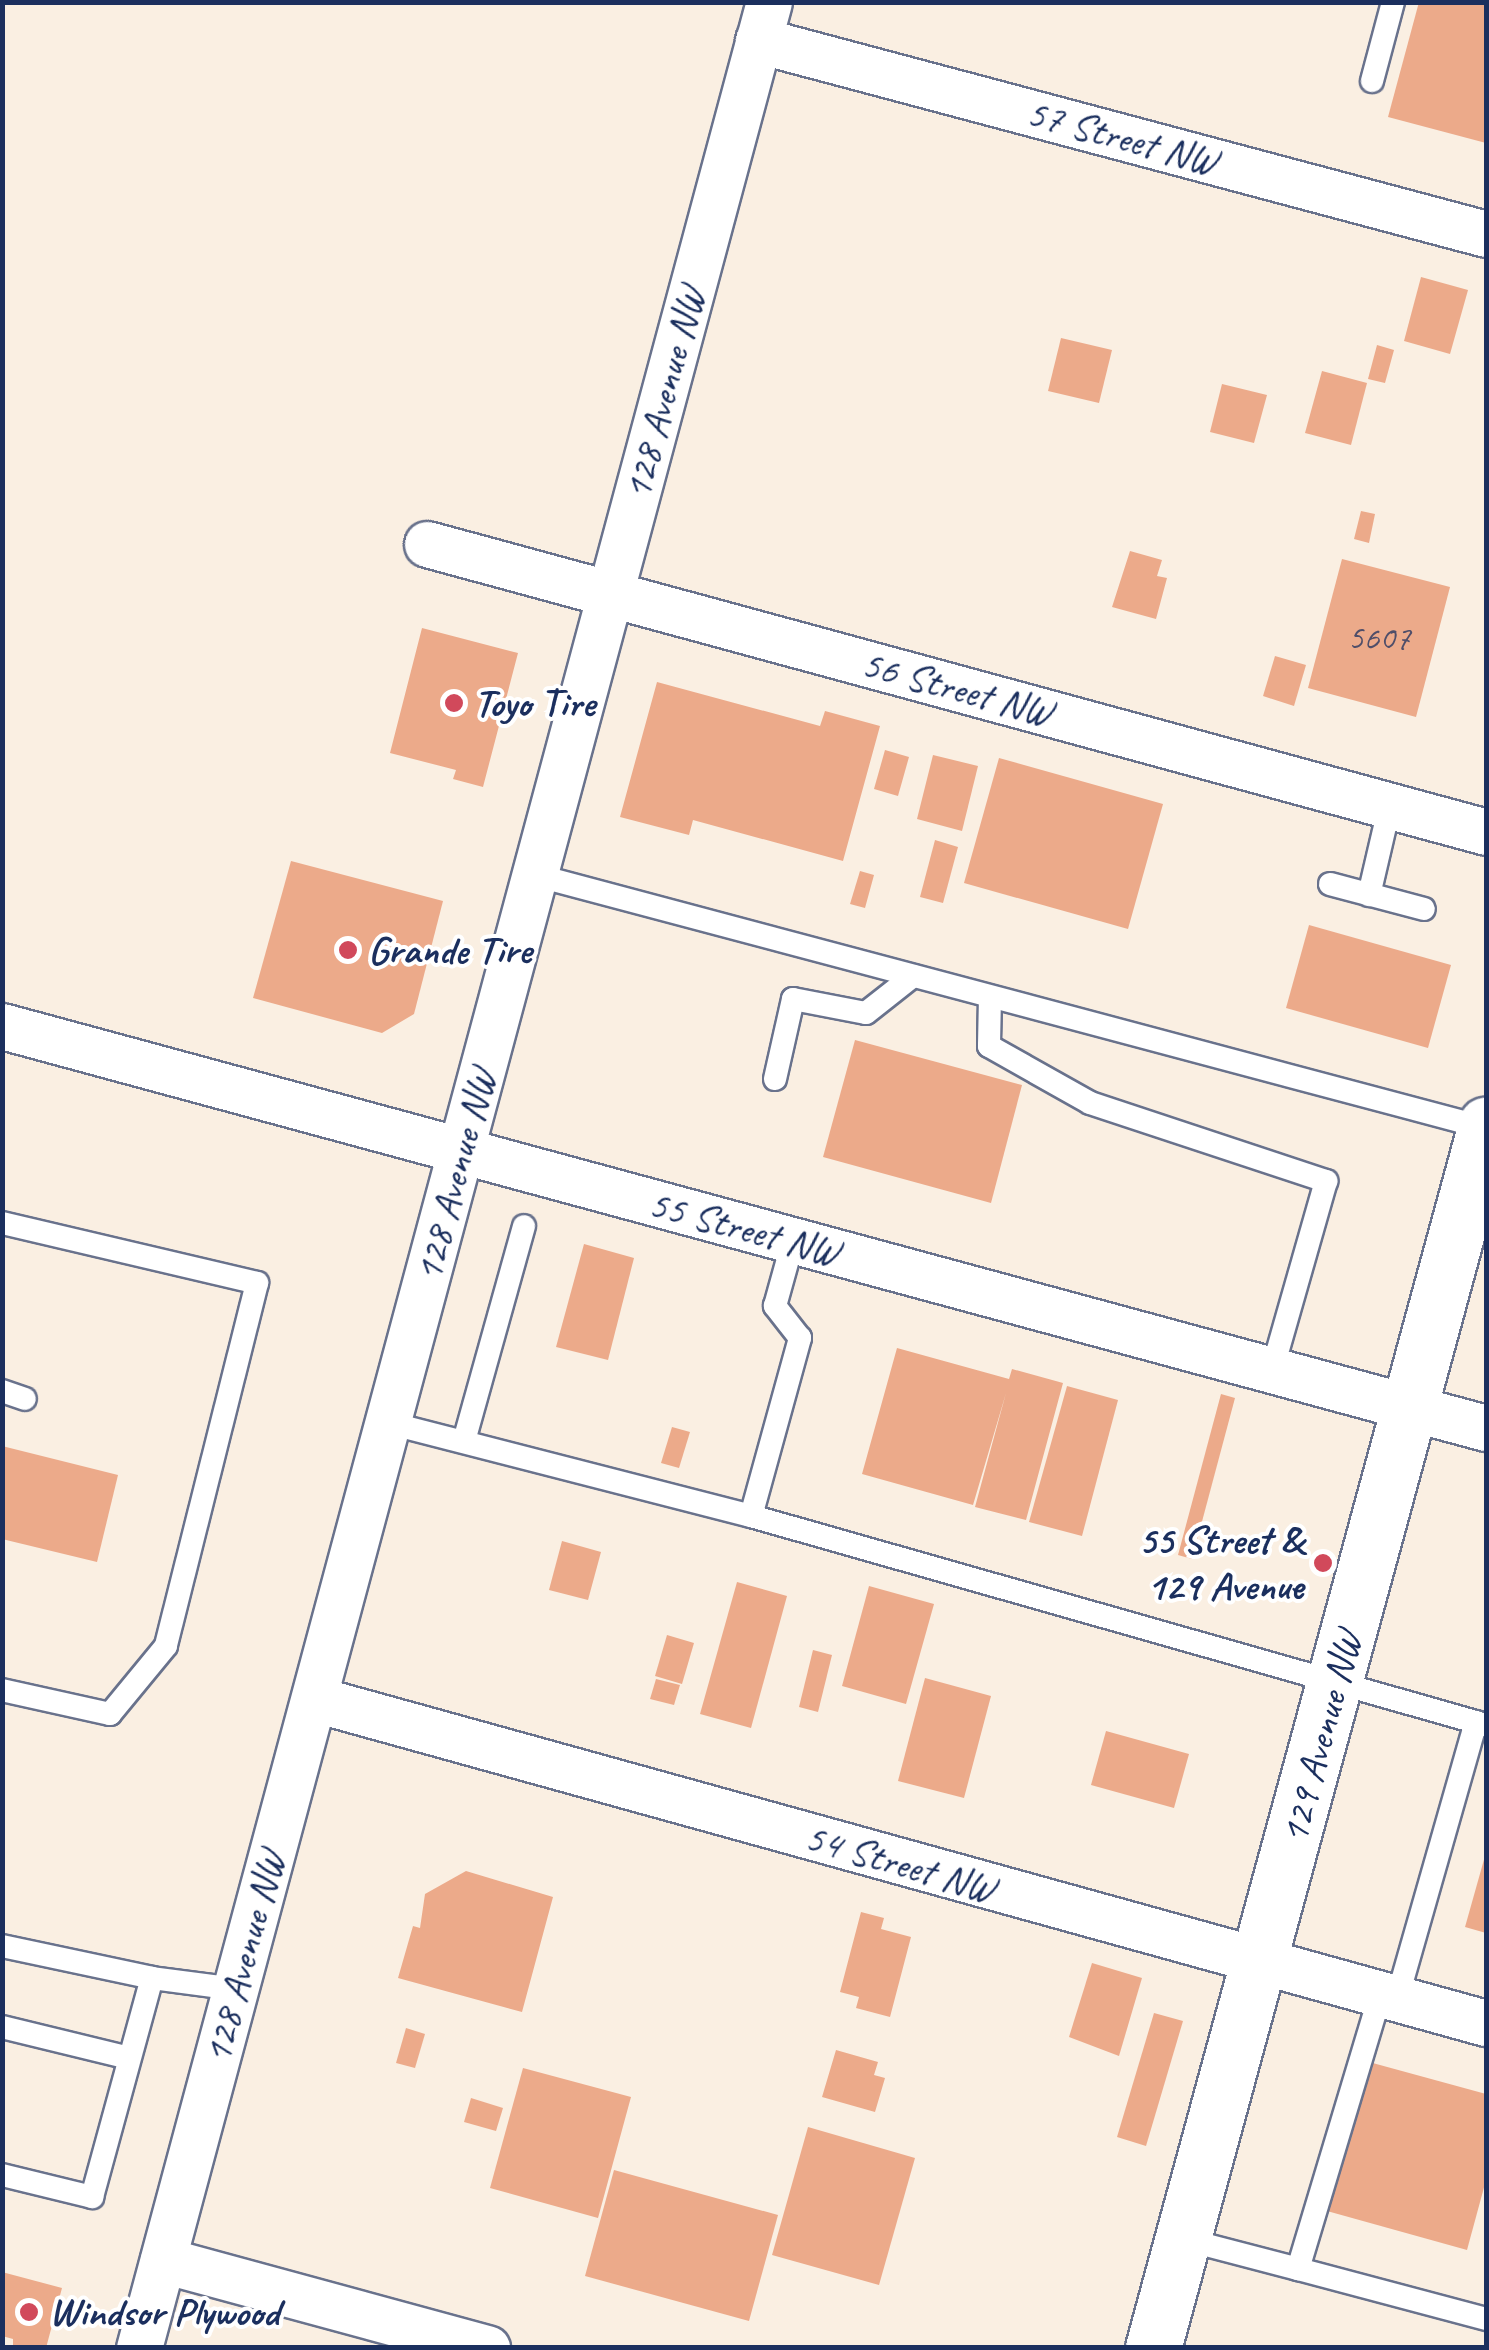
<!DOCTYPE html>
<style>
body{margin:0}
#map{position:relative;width:1489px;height:2350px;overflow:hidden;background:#faefe2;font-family:Caveat,sans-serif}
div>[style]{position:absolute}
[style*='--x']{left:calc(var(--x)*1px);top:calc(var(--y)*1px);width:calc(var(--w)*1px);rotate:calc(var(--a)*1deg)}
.building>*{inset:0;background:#ecaa8a}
.roads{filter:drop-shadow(2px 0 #69728c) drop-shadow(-2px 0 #69728c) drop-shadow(0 2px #69728c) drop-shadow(0 -2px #69728c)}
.service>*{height:22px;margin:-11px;padding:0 11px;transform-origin:11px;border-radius:11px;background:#fff}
.minor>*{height:45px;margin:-22.5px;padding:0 22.5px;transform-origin:22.5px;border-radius:22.5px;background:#fff}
.tertiary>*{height:55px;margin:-27.5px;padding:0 27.5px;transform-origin:27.5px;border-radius:27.5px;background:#fff}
.dots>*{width:28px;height:28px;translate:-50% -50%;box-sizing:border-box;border:5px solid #fff;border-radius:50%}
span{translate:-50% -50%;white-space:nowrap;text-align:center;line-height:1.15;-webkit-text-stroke:8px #fff;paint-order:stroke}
.number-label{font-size:35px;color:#4f4e69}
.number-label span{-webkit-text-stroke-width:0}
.street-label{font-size:40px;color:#1b2f5e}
.poi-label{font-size:40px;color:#1b2f5e;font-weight:700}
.left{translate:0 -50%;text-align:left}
.right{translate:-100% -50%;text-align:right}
.frame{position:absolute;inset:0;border:5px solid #1b2f5e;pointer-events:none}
</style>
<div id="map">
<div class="building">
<i style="clip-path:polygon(1419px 2px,1486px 2px,1486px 143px,1388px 117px)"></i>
<i style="clip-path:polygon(1421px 277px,1468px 290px,1450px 354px,1404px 341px)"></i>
<i style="clip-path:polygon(1061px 338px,1112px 350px,1099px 403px,1048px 391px)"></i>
<i style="clip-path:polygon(1377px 345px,1394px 350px,1385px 383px,1368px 379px)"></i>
<i style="clip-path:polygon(1322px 371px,1367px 383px,1351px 445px,1305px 433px)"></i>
<i style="clip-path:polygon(1222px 384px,1267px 395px,1254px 443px,1210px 432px)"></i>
<i style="clip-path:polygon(1361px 511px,1375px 514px,1369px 543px,1354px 539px)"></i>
<i style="clip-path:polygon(1130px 551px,1162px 560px,1157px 576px,1167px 578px,1156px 619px,1112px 607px)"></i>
<i style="clip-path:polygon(1342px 559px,1450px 587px,1416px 717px,1308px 688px)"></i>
<i style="clip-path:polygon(422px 628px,518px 653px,483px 787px,453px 779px,456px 770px,390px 753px)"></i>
<i style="clip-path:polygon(1275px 656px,1306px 665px,1294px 706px,1263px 696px)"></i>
<i style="clip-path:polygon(657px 682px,820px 726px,825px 711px,880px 726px,843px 861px,693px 820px,689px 835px,620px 817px)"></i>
<i style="clip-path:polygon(885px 750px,909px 757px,898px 796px,874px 789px)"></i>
<i style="clip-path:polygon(933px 755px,978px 766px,962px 831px,917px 819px)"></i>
<i style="clip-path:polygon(999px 758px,1163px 804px,1128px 929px,964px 883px)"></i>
<i style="clip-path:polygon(935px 840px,958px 847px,943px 903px,920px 897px)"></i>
<i style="clip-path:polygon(291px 861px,443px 901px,414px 1014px,382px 1033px,253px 998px)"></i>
<i style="clip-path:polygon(860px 871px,874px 875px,865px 908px,850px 904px)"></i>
<i style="clip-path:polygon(1309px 925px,1451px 965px,1428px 1048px,1286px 1008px)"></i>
<i style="clip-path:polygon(855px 1040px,1022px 1085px,991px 1203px,823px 1157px)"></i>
<i style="clip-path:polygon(584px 1244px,634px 1258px,608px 1360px,556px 1347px)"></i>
<i style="clip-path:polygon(897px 1348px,1009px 1379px,1012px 1369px,1063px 1383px,1026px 1520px,975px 1507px,1006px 1393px,973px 1505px,862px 1474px)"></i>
<i style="clip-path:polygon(1067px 1386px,1118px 1400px,1082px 1536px,1029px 1522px)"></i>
<i style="clip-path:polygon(1221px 1394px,1235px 1398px,1192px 1559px,1178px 1555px)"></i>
<i style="clip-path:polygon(672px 1427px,690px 1432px,679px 1468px,661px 1463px)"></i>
<i style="clip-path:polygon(2px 1446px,118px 1475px,97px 1562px,2px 1539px)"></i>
<i style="clip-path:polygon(562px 1541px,601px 1552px,588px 1600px,549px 1590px)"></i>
<i style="clip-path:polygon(737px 1582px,787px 1596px,751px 1728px,700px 1714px)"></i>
<i style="clip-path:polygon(869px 1586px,934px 1604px,906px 1704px,842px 1686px)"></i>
<i style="clip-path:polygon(667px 1635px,694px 1643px,682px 1684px,655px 1676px)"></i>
<i style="clip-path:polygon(813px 1650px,832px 1655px,818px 1712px,799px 1707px)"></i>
<i style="clip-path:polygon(925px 1678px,991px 1696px,964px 1798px,898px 1781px)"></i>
<i style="clip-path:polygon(656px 1679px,680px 1685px,674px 1705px,650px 1699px)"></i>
<i style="clip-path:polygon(1106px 1731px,1189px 1754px,1174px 1808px,1091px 1785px)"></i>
<i style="clip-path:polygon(1485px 1856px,1486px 1856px,1486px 1933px,1465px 1927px)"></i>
<i style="clip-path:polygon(466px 1871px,553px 1897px,522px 2012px,398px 1978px,413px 1926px,420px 1928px,425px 1894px)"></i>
<i style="clip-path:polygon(861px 1912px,884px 1918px,881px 1929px,911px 1937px,890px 2017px,856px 2008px,859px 1997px,840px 1992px)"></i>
<i style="clip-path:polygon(1092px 1963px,1142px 1978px,1119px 2056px,1069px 2037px)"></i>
<i style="clip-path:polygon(1154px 2013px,1183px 2021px,1146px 2146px,1117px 2137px)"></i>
<i style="clip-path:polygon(406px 2028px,425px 2034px,415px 2068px,396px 2063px)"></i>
<i style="clip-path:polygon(836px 2050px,878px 2062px,874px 2075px,885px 2078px,875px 2112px,822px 2097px)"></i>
<i style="clip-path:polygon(1369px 2062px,1486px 2094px,1486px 2180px,1467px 2250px,1327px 2211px)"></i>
<i style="clip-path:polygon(523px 2068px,631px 2097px,598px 2218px,490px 2188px)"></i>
<i style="clip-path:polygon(471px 2098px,503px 2108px,496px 2131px,464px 2122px)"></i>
<i style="clip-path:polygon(808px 2127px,915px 2158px,879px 2285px,772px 2255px)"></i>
<i style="clip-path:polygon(614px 2170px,778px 2215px,749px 2321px,585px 2276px)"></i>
<i style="clip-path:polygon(2px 2272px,62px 2288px,46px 2348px,13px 2348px,13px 2339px,2px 2336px)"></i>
</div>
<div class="roads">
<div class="service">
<i style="--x:1372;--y:81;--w:82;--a:-75.1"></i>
<i style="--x:535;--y:875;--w:984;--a:14.9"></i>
<i style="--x:1330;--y:884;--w:97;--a:14.9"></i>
<i style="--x:1369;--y:895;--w:92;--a:-76.9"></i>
<i style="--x:990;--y:997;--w:49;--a:91.2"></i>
<i style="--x:989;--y:1046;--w:116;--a:29.4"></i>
<i style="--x:1090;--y:1103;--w:249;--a:18.3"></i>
<i style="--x:1326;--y:1181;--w:197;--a:105.9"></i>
<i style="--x:775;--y:1079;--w:82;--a:-77.3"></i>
<i style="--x:793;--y:999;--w:74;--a:10.9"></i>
<i style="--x:866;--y:1013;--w:60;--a:-38.2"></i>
<i style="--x:2;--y:1223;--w:262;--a:13.2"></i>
<i style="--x:257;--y:1283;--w:374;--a:104.1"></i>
<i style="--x:166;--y:1646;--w:88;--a:129.5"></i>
<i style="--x:110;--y:1714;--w:111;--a:-167.5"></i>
<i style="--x:2;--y:1391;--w:24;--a:19"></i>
<i style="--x:389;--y:1423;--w:374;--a:14.4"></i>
<i style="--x:751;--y:1516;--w:764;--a:15.87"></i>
<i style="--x:464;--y:1441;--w:223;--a:-74.4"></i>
<i style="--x:751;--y:1516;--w:185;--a:-74.6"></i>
<i style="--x:800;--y:1338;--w:41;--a:-128"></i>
<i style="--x:775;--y:1306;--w:67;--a:-74.5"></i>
<i style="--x:2;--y:1946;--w:153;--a:12"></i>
<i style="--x:1397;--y:1999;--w:288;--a:-74.1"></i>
<i style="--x:2;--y:2027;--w:131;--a:13.7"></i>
<i style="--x:2;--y:2175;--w:93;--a:13.7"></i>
<i style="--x:92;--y:2197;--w:227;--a:-74.7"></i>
<i style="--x:152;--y:1978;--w:85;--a:7.5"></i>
<i style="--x:1183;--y:2239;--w:119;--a:14.6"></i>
<i style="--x:1298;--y:2269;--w:286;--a:-73.3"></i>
<i style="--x:1298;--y:2269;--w:195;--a:14.9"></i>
</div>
<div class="minor">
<i style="--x:758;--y:40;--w:753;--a:14.92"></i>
<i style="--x:427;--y:544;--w:1097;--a:15.21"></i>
<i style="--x:2;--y:1026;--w:1537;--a:15.16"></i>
<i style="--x:315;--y:1699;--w:1215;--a:15.47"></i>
<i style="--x:163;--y:2260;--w:336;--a:15.2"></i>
<i style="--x:139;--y:2348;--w:2429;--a:-74.97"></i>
</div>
<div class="tertiary">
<i style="--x:1153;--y:2348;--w:1268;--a:-74.77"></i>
</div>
</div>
<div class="dots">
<i style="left:454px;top:703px;background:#d1495b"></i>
<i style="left:348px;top:950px;background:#d1495b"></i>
<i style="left:1323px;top:1563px;background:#d1495b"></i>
<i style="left:29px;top:2312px;background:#d1495b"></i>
</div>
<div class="number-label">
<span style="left:1379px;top:638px">5607</span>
</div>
<div class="street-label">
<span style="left:1122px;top:137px;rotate:15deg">57 Street NW</span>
<span style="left:664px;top:393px;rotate:-75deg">128 Avenue NW</span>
<span style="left:957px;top:688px;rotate:15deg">56 Street NW</span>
<span style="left:455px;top:1175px;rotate:-75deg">128 Avenue NW</span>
<span style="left:744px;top:1228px;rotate:15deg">55 Street NW</span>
<span style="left:1321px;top:1737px;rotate:-75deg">129 Avenue NW</span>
<span style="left:900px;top:1863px;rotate:16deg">54 Street NW</span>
<span style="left:244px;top:1957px;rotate:-75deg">128 Avenue NW</span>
</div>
<div class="poi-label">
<span class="left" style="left:474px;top:703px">Toyo Tire</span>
<span class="left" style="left:368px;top:950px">Grande Tire</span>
<span class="right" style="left:1303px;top:1563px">55 Street &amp;<br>129 Avenue</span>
<span class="left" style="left:49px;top:2312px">Windsor Plywood</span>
</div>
<div class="frame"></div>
</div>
